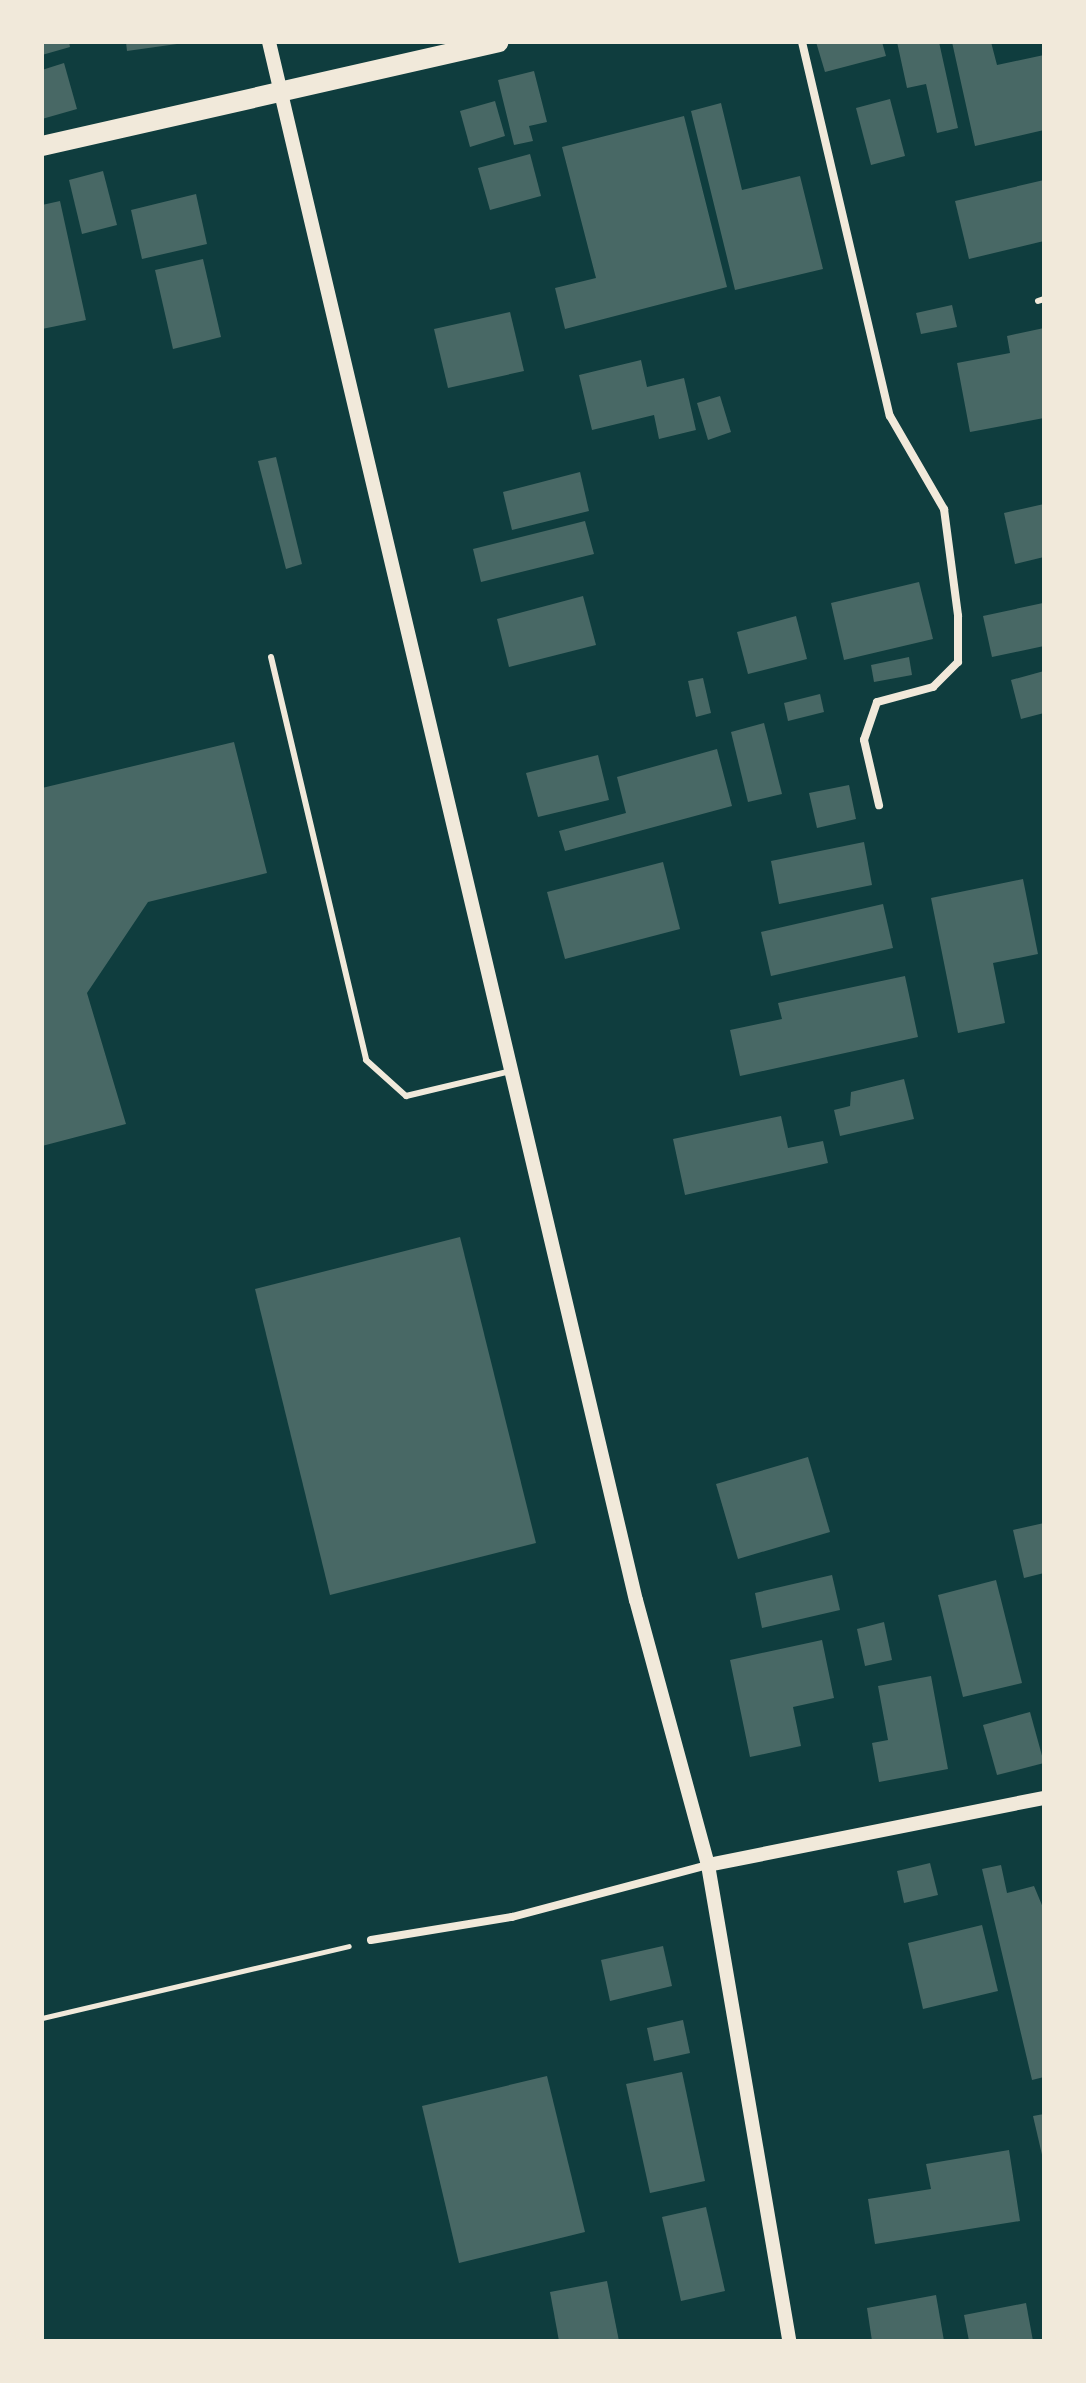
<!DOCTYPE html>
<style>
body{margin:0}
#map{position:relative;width:1086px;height:2383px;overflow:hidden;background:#0f3d3e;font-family:Manrope,sans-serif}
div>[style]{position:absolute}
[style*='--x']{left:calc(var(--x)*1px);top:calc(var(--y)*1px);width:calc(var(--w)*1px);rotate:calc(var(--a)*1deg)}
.building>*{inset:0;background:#486865}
.path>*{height:5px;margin:-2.5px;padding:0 2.5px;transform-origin:2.5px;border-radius:2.5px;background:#f1e9da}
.service>*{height:6px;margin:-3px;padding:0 3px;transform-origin:3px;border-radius:3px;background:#f1e9da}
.minor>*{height:8px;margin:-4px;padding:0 4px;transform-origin:4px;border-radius:4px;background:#f1e9da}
.tertiary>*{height:14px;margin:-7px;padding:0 7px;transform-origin:7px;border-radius:7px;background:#f1e9da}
.primary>*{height:20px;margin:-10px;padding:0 10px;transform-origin:10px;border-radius:10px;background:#f1e9da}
span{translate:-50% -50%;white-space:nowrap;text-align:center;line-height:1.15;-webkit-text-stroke:6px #f1e9da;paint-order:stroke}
.frame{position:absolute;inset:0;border:44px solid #f1e9da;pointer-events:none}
</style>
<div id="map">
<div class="building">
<i style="clip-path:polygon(42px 42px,69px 42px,70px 47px,42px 55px)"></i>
<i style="clip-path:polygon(126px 42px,177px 42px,177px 44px,127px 51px)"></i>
<i style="clip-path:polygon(816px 42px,882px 42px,886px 56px,825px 72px)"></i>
<i style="clip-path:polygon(897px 42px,939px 42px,958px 128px,937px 133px,926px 84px,907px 88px)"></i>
<i style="clip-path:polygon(952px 42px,991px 42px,997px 65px,1044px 55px,1044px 130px,975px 146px)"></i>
<i style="clip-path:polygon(64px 63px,77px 109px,42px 119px,42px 70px)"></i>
<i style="clip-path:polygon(534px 71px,547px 122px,529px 126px,533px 141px,514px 145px,498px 80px)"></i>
<i style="clip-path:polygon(890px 99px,905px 156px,871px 165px,856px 108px)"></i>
<i style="clip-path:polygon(495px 101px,505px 136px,470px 147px,460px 111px)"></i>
<i style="clip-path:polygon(721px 103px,742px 190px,800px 176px,823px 269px,735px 290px,691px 111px)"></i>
<i style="clip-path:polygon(684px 116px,727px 287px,565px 329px,555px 288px,596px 278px,562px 147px)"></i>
<i style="clip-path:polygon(530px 154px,541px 196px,490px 210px,478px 168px)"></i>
<i style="clip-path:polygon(103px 171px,117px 225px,82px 234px,69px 180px)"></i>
<i style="clip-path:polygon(1044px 180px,1044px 241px,969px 259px,955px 201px)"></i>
<i style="clip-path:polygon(196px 194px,207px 244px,142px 259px,131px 210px)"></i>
<i style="clip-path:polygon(60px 201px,86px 320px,42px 329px,42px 205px)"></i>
<i style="clip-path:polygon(203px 259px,221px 337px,173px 349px,155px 270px)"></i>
<i style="clip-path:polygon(952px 305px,957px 327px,921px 334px,916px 313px)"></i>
<i style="clip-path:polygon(510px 312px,524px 371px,448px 388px,434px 329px)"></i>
<i style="clip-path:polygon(1044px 328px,1044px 418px,970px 432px,957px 363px,1010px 353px,1007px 336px)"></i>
<i style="clip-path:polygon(641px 360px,647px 387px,684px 378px,696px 430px,659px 439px,654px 415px,592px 430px,579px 375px)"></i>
<i style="clip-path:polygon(720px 396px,731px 432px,708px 440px,697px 403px)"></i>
<i style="clip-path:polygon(276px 457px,302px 564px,286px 569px,258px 461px)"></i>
<i style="clip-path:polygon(580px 472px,589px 511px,512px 530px,503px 492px)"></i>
<i style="clip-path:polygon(1044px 504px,1044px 557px,1015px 564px,1004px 513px)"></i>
<i style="clip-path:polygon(585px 521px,594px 554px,481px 582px,473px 549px)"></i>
<i style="clip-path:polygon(919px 582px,933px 639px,844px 660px,831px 603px)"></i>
<i style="clip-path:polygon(583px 596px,596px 645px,509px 667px,497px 619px)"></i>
<i style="clip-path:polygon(1043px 603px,1044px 646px,992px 657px,983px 616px)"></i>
<i style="clip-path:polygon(796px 616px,807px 659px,748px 674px,737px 632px)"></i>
<i style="clip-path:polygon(909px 657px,912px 675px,874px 682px,871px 665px)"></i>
<i style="clip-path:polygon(1044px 671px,1044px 713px,1021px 719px,1011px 680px)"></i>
<i style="clip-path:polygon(703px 678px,711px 713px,696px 717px,688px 681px)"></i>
<i style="clip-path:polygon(820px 694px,824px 712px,788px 721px,784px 703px)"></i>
<i style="clip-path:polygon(764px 723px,782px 794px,748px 802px,731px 732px)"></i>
<i style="clip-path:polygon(234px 742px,267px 873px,148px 902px,87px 993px,126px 1124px,42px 1146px,42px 788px)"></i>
<i style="clip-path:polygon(717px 749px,732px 806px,565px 851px,559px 831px,626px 813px,617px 777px)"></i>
<i style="clip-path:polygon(598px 755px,609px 800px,538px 817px,526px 773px)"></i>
<i style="clip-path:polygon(849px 785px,856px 819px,817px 828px,809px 793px)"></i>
<i style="clip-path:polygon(864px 842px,872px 885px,779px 904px,771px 861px)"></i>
<i style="clip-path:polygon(663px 862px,680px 929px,565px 959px,547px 892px)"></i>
<i style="clip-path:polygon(1023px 879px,1038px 954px,993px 963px,1005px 1023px,958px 1033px,931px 898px)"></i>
<i style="clip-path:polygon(883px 904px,893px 948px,771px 976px,761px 932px)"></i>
<i style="clip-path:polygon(905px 976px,918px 1037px,740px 1076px,730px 1030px,782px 1019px,778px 1003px)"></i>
<i style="clip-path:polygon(904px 1079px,914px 1119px,840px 1136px,834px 1110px,850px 1106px,851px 1092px)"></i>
<i style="clip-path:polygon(781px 1116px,788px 1148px,823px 1141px,828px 1163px,685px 1195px,673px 1139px)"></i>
<i style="clip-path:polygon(460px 1237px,536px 1543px,330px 1595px,255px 1289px)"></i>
<i style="clip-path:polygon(808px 1457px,830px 1532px,738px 1559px,716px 1484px)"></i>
<i style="clip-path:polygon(1044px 1523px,1044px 1573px,1024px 1578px,1013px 1530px)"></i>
<i style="clip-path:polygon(832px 1575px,840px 1610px,762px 1628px,755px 1593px)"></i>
<i style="clip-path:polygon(996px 1580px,1022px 1683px,963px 1697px,938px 1595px)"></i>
<i style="clip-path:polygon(884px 1622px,892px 1660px,865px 1666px,857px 1629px)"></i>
<i style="clip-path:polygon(822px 1640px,834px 1698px,793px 1707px,801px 1746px,750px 1757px,730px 1660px)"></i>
<i style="clip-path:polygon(931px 1676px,948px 1769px,879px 1782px,872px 1743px,888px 1740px,878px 1686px)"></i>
<i style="clip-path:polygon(1030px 1712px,1044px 1763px,997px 1775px,983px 1725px)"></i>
<i style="clip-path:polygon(930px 1863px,938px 1895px,904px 1903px,897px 1871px)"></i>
<i style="clip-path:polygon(1001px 1865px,1007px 1893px,1034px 1886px,1044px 1910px,1044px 2077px,1032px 2080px,982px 1869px)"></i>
<i style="clip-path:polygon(982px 1925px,998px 1991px,923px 2009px,908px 1943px)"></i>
<i style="clip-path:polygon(663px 1946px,672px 1986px,610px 2001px,601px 1960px)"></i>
<i style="clip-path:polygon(683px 2020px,690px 2053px,654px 2061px,647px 2028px)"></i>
<i style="clip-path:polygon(682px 2072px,705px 2181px,650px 2193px,626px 2084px)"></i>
<i style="clip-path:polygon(547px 2076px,585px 2232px,459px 2263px,422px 2106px)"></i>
<i style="clip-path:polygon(1044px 2114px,1044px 2159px,1043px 2159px,1033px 2116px)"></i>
<i style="clip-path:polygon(1009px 2150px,1020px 2221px,875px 2244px,868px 2199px,931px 2189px,926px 2164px)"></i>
<i style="clip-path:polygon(706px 2207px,725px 2291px,681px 2301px,662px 2217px)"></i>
<i style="clip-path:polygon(607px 2281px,619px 2341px,559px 2341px,550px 2292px)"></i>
<i style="clip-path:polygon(936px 2295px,944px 2341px,872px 2341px,867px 2308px)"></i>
<i style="clip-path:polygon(1026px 2303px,1033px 2341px,969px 2341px,964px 2315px)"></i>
</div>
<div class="path">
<i style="--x:42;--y:2018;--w:315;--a:-13.2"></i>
</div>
<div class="service">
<i style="--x:1038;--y:301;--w:6;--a:-18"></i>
<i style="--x:271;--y:657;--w:414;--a:76.7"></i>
<i style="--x:366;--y:1060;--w:54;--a:42"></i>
<i style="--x:406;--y:1096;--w:108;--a:-13.4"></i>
</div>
<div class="minor">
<i style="--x:802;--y:42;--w:384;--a:76.8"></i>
<i style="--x:890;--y:416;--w:108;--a:59.9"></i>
<i style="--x:944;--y:509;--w:108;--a:82.5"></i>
<i style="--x:958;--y:616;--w:46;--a:90"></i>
<i style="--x:958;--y:662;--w:35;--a:135"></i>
<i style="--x:933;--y:687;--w:58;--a:165"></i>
<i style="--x:877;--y:702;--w:40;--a:108.9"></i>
<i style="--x:864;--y:740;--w:67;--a:77"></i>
<i style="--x:371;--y:1940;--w:143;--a:-9.3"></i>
<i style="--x:512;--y:1917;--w:203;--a:-14.9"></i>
</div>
<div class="tertiary">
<i style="--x:269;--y:42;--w:1601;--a:76.75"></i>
<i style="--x:636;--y:1600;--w:275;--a:74.8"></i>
<i style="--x:708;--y:1865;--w:483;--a:80.3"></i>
<i style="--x:708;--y:1865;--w:343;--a:-11.3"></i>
</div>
<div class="primary">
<i style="--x:42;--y:146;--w:468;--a:-12.8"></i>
</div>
<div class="frame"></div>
</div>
